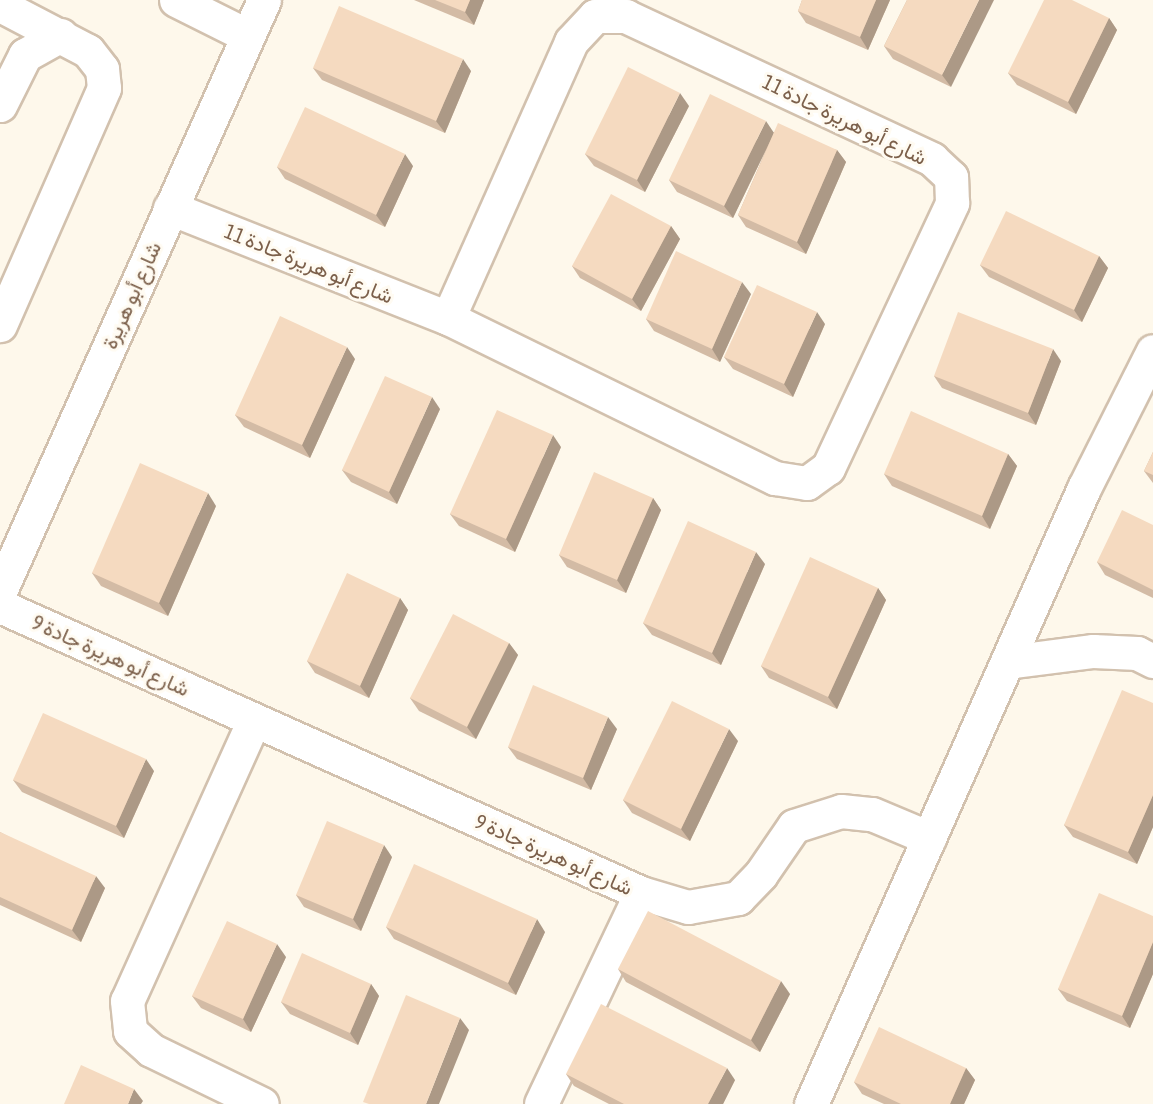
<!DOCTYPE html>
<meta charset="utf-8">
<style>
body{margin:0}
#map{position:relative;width:1153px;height:1104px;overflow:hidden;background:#fef8eb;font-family:"Asap Condensed",Vazirmatn,sans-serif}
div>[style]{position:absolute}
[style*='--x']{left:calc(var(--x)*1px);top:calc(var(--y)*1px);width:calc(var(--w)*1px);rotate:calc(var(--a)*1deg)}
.roads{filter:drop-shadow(2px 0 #d2c1ae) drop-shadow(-2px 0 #d2c1ae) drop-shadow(0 2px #d2c1ae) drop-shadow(0 -2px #d2c1ae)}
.minor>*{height:33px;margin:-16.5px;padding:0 16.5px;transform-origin:16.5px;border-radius:16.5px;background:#fff}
.wall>*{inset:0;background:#d3bba5}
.shaded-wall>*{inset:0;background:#ac9986}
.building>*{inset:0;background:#f5dac0}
span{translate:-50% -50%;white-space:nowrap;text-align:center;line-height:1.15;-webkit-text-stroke:6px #fffbf2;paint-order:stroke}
.street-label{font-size:21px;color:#7c604b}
</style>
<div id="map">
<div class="roads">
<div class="minor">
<i style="--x:176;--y:0;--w:80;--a:26.6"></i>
<i style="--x:0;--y:5;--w:99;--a:27.6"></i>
<i style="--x:88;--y:51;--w:23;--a:52"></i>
<i style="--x:102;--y:69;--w:19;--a:84"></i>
<i style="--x:104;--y:88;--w:259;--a:113.7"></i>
<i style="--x:0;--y:105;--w:56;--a:-63.4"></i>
<i style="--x:25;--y:55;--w:41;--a:-29.1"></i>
<i style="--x:170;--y:208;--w:299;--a:21.6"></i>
<i style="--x:448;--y:318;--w:364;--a:26.1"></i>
<i style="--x:775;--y:478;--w:32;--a:9"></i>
<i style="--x:807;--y:483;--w:26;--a:-36"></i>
<i style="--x:828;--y:468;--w:293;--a:-64.9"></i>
<i style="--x:952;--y:203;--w:26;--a:-92"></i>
<i style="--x:951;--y:177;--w:26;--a:-137"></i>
<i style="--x:932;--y:159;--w:338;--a:-155"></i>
<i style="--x:626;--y:16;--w:31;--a:180"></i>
<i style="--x:595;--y:16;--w:35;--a:133"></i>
<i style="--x:571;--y:42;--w:302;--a:114"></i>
<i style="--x:0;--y:591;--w:647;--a:-65.93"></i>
<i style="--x:0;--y:606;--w:702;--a:24.12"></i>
<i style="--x:641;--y:893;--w:233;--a:115.4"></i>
<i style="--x:1007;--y:662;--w:87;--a:-7.3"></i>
<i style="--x:1093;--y:651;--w:44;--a:2.6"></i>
<i style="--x:1137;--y:653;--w:18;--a:27"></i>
<i style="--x:254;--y:720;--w:308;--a:114.3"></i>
<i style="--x:127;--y:1001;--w:30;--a:84"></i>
<i style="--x:130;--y:1031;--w:28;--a:42"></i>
<i style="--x:151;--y:1050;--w:123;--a:25.9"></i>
<i style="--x:641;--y:893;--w:49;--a:16.6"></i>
<i style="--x:688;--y:907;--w:51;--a:-10.2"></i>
<i style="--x:738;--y:898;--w:33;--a:-46"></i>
<i style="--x:761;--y:874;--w:58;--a:-55.5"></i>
<i style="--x:794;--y:826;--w:49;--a:-17.7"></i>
<i style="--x:841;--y:811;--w:31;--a:6"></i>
<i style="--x:872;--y:814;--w:62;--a:22.8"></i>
<i style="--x:811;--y:1104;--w:674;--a:-66.1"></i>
<i style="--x:1084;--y:488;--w:153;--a:-63.3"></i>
</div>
</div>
<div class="wall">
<i style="clip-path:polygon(414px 0,484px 0,474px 25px)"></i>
<i style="clip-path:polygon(802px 0,890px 0,868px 50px,806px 23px,798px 11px)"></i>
<i style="clip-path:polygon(907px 0,951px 87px,893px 59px,884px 46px)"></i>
<i style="clip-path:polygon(1109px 18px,1117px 30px,1076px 114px,1017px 85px,1008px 73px)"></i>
<i style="clip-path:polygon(313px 68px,471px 71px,445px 133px,322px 80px)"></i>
<i style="clip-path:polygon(689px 106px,645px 192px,594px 166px,585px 154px)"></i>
<i style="clip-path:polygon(774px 132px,837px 150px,846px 162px,806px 254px,746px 227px,738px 215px,766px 150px,733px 218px,677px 192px,669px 180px)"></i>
<i style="clip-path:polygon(413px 166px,385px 227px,285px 179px,277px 167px)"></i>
<i style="clip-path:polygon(671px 226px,680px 239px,641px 311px,580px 278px,572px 266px)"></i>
<i style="clip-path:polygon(1099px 256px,1108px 268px,1082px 322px,989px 277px,980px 265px)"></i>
<i style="clip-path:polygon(751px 294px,720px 362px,654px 331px,646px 319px)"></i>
<i style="clip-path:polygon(825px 324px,793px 397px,733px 369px,724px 357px)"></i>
<i style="clip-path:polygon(355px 359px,310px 458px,244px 427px,235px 415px)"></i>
<i style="clip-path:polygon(1061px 361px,1036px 425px,942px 388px,934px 376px)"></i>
<i style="clip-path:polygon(440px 409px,397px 504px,351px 482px,342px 470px)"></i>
<i style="clip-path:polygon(561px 447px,515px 552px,459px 526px,450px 514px)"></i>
<i style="clip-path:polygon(1153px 452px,1153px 483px,1144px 471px)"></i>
<i style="clip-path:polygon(1008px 454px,1017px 466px,990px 529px,892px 486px,884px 474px)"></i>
<i style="clip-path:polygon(653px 498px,661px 510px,626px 593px,567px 567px,559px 555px)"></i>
<i style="clip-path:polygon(216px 506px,168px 616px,101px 586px,92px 573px)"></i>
<i style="clip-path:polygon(1153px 525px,1153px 598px,1105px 575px,1097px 562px)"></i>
<i style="clip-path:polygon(765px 564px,721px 665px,652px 635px,643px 623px)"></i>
<i style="clip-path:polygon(878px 588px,886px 600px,837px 709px,769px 678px,761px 666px)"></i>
<i style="clip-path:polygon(400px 598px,408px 610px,369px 698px,315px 673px,307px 661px)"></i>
<i style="clip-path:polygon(509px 643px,518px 655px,476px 739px,419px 711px,410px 698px)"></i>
<i style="clip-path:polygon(1153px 703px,1153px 827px,1137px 864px,1073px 837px,1064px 825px)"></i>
<i style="clip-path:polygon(617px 729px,591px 790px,517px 759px,508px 747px)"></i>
<i style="clip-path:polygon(738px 741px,690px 841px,632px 813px,623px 800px)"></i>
<i style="clip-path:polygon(154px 771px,124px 838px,22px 792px,13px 780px)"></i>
<i style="clip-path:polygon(0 832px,105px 888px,81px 942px,0 905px)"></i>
<i style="clip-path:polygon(392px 857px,361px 931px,304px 907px,296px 895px)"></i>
<i style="clip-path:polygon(1153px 916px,1153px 974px,1130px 1028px,1067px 1001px,1058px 989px)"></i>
<i style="clip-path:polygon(386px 927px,545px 932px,516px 995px,394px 939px)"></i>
<i style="clip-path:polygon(286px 957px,251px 1032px,201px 1008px,192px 996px)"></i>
<i style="clip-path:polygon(618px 969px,790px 994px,760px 1052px,626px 982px)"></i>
<i style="clip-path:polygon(371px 984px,379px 996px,358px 1045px,290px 1014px,281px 1002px)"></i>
<i style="clip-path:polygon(966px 1068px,975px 1080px,964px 1104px,884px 1104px,862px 1094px,854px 1082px)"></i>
<i style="clip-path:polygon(566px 1074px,735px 1080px,723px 1104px,609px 1104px,574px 1086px)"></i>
</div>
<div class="shaded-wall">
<i style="clip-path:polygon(470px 0,484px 0,474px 25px,465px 12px)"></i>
<i style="clip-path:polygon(876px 0,890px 0,868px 50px,860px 37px)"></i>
<i style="clip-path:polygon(979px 0,994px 0,951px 87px,942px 75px)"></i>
<i style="clip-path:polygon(1109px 18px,1117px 30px,1076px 114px,1068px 102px)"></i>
<i style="clip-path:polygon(463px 59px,471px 71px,445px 133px,436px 121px)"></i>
<i style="clip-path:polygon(680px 93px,689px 106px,645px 192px,637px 180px)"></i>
<i style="clip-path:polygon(766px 121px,774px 133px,733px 218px,724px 206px)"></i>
<i style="clip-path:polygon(837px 150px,846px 162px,806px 254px,797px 242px)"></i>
<i style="clip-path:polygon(405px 154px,413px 166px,385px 227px,376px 215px)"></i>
<i style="clip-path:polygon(671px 226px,680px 239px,641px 311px,632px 299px)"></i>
<i style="clip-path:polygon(1099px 256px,1108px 268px,1082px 322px,1074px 310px)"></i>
<i style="clip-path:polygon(742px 282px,751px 294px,720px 362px,712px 349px)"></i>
<i style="clip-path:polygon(817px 312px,825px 324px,793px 397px,784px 384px)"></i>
<i style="clip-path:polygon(347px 347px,355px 359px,310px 458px,302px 445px)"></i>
<i style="clip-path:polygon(1053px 349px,1061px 361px,1036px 425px,1028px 413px)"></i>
<i style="clip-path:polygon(432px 397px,440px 409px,397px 504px,389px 492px)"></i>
<i style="clip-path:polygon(553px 435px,561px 447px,515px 552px,506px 539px)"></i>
<i style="clip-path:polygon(1008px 454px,1017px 466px,990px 529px,982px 516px)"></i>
<i style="clip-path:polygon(208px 493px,216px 506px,168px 616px,159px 603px)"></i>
<i style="clip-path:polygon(653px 498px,661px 510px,626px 593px,617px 580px)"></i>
<i style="clip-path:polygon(756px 552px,765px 564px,721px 665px,712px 653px)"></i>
<i style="clip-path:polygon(878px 588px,886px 600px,837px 709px,828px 697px)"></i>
<i style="clip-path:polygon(400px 598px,408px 610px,369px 698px,360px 686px)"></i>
<i style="clip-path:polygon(509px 643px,518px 655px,476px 739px,467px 727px)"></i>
<i style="clip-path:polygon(608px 717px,617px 729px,591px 790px,583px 778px)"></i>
<i style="clip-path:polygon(729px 729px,738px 741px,690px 841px,681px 829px)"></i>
<i style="clip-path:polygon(146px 759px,154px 771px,124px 838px,116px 826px)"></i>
<i style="clip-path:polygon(1153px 795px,1153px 827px,1137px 864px,1128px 852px)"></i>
<i style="clip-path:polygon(384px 845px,392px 857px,361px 931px,353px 919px)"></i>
<i style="clip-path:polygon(96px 876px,105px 888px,81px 942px,72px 930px)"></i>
<i style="clip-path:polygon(537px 919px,545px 932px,516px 995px,508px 983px)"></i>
<i style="clip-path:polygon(1153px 942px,1153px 974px,1130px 1028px,1122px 1016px)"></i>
<i style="clip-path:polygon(277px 944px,286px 957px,251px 1032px,243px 1019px)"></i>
<i style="clip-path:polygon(781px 981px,790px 994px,760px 1052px,751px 1040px)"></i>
<i style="clip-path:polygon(371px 984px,379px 996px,358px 1045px,350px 1033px)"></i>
<i style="clip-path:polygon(460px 1018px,469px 1030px,439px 1104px,426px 1104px)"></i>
<i style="clip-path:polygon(727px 1068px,735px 1080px,723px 1104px,708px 1104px)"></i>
<i style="clip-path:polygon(966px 1068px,975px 1080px,964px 1104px,950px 1104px)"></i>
<i style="clip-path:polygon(134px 1089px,143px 1101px,141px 1104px,128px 1104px)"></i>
</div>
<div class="building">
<i style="clip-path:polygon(435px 0,470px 0,465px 12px)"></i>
<i style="clip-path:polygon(802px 0,876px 0,860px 37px,798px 11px)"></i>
<i style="clip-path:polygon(907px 0,979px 0,942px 75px,884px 46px)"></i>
<i style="clip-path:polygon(1044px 0,1072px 0,1109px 18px,1068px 102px,1008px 73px)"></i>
<i style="clip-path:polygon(339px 6px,463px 59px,436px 121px,313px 68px)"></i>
<i style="clip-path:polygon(628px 67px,680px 93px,637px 180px,585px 154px)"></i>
<i style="clip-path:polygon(710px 94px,766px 121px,724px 206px,669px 180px)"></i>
<i style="clip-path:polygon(305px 107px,405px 154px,376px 215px,277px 167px)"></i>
<i style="clip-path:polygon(778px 123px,837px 150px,797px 242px,738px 215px)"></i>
<i style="clip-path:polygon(611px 194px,671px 226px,632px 299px,572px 266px)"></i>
<i style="clip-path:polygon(1006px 211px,1099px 256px,1074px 310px,980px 265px)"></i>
<i style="clip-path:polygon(676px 251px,742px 282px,712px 349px,646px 319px)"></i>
<i style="clip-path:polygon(757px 285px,817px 312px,784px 384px,724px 357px)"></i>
<i style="clip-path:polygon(958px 312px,1053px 349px,1028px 413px,934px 376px)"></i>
<i style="clip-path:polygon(280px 316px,347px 347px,302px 445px,235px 415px)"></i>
<i style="clip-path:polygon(385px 376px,432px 397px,389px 492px,342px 470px)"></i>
<i style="clip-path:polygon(497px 410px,553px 435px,506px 539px,450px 514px)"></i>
<i style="clip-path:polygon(911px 411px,1008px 454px,982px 516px,884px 474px)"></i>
<i style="clip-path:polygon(1153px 452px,1153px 475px,1144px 471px)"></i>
<i style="clip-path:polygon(140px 463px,208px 493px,159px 603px,92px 573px)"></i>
<i style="clip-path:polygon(594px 472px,653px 498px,617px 580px,559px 555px)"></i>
<i style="clip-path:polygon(1122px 510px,1153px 525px,1153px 590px,1097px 562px)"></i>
<i style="clip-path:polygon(688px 521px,756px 552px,712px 653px,643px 623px)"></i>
<i style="clip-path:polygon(810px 557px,878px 588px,828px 697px,761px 666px)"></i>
<i style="clip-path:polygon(347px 573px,400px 598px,360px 686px,307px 661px)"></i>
<i style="clip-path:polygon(453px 614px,509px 643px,467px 727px,410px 698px)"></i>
<i style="clip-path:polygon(533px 685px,608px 717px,583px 778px,508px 747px)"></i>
<i style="clip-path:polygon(1122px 690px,1153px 703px,1153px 795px,1128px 852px,1064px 825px)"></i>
<i style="clip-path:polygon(672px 701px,729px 729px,681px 829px,623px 800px)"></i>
<i style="clip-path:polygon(43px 713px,146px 759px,116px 826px,13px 780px)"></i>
<i style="clip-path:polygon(327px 821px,384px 845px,353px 919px,296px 895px)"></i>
<i style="clip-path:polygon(0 832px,96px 876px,72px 930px,0 897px)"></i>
<i style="clip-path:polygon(414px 864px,537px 919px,508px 983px,386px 927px)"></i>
<i style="clip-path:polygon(1099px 893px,1153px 916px,1153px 942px,1122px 1016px,1058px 989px)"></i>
<i style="clip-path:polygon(648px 911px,781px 981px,751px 1040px,618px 969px)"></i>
<i style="clip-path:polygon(227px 921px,277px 944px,243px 1019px,192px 996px)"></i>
<i style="clip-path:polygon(302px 953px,371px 984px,350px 1033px,281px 1002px)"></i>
<i style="clip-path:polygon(406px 995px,460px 1018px,426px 1104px,369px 1104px,363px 1102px)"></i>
<i style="clip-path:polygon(601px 1004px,727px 1068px,708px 1104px,624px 1104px,566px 1074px)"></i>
<i style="clip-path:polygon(879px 1027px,966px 1068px,950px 1104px,901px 1104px,854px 1082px)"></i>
<i style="clip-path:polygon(81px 1065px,134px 1089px,128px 1104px,64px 1104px)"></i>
</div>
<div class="street-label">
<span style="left:845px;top:119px;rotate:26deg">شارع أبو هريرة جادة 11</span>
<span style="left:309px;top:263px;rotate:22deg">شارع أبو هريرة جادة 11</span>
<span style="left:131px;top:295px;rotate:-66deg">شارع أبو هريرة</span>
<span style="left:111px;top:655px;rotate:24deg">شارع أبو هريرة جادة 9</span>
<span style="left:554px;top:854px;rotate:24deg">شارع أبو هريرة جادة 9</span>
</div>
</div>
